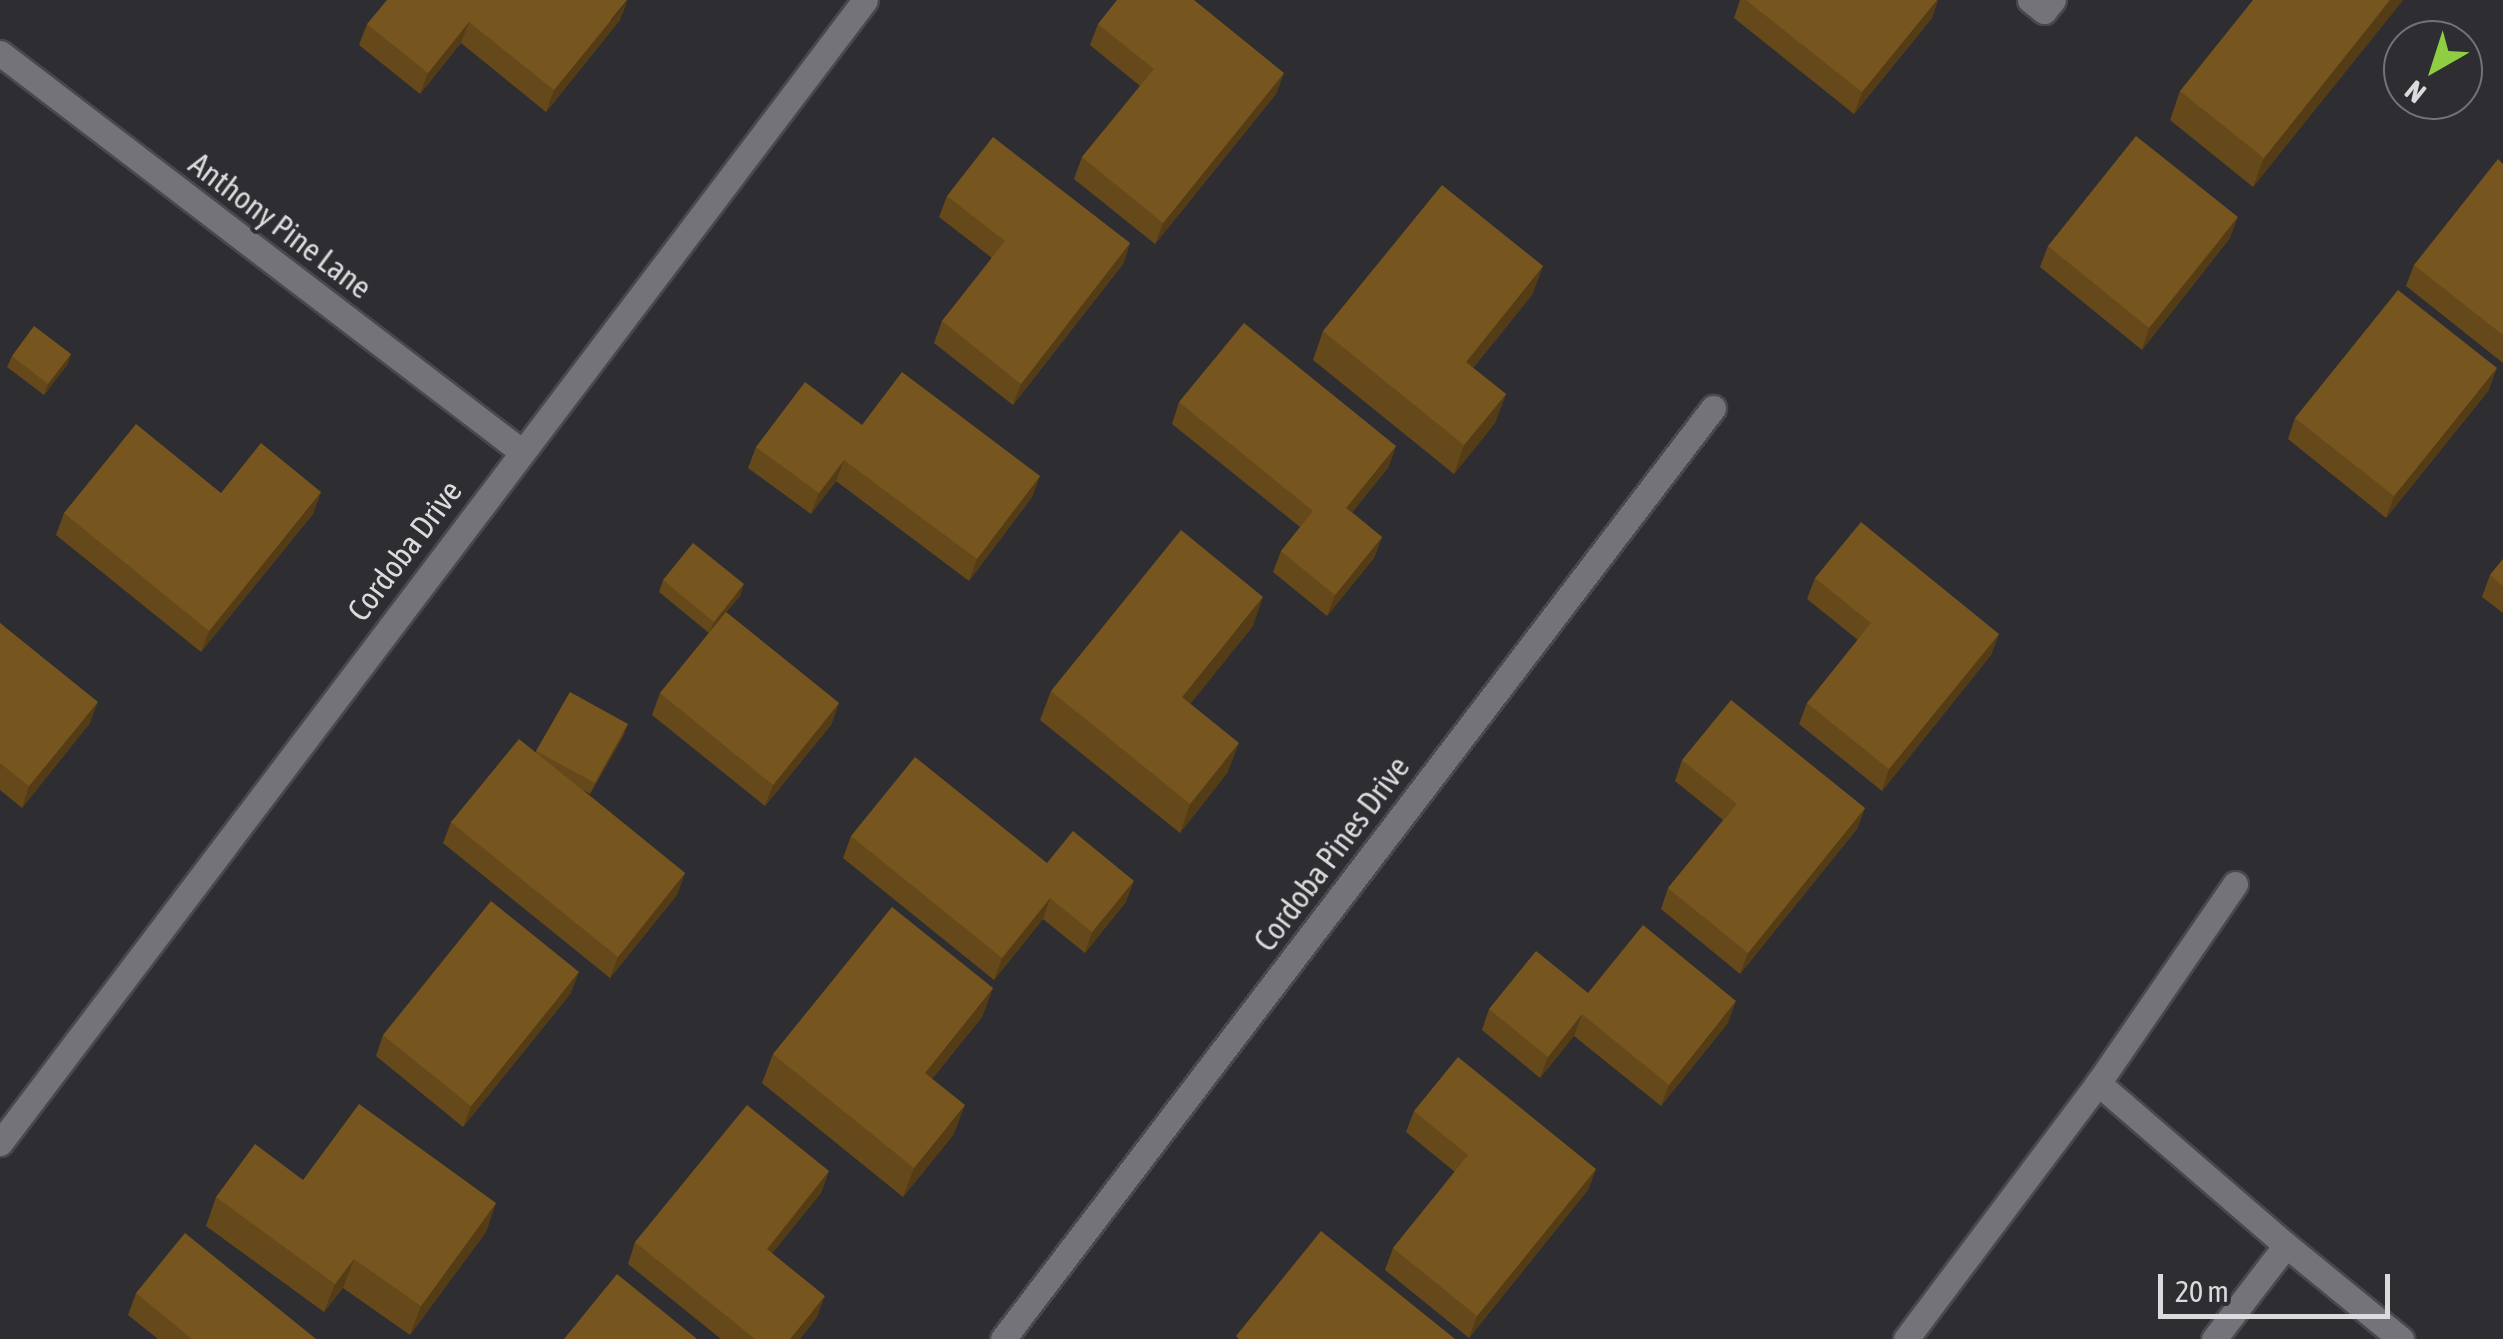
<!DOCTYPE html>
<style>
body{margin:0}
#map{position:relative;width:2503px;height:1339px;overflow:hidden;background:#2d2d32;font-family:"Asap Condensed",sans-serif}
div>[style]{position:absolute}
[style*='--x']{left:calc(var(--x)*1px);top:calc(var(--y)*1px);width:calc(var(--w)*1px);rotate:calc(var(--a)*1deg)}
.roads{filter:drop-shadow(2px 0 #48484d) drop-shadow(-2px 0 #48484d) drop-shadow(0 2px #48484d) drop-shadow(0 -2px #48484d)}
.lane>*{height:25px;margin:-12.5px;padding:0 12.5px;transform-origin:12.5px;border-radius:12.5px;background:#737379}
.street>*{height:25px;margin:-12.5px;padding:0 12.5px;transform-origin:12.5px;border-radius:12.5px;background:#737379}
.wall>*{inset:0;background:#66491b}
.shaded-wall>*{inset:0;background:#533c16}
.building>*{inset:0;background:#77551f}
span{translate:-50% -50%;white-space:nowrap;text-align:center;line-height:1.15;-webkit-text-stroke:8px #2d2d32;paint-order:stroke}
.street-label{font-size:32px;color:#dbdbde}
.north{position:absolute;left:2383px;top:20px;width:100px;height:100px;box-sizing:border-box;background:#2d2d32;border:2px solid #737377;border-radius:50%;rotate:219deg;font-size:28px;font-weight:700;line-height:40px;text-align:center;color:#dbdbde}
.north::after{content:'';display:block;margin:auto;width:35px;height:45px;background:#8fcd42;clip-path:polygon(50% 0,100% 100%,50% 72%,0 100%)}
.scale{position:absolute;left:2158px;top:1274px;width:232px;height:45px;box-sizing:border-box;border:5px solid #dbdbde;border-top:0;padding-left:12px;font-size:30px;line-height:35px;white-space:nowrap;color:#dbdbde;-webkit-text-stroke:8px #2d2d32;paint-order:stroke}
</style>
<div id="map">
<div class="roads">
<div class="lane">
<i style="--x:2235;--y:884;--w:242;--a:124.5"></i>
<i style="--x:2098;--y:1083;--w:248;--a:40.8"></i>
<i style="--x:1906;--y:1339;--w:320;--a:-53.1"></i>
<i style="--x:2214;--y:1339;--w:118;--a:-52.5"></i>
<i style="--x:2286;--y:1245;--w:149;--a:39.3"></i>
</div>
<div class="street">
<i style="--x:2030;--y:0;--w:18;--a:38"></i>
<i style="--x:2044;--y:11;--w:14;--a:-51"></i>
<i style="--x:0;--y:53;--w:656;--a:37.38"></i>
<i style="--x:0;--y:1143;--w:1433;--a:-52.88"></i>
<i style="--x:1003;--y:1339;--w:1171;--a:-52.67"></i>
</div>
</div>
<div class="wall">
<i style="clip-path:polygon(1740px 0,1938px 0,1932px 18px,1854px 114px,1734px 18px)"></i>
<i style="clip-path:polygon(2403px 0,2253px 187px,2170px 120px,2180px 91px)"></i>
<i style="clip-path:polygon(620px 20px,546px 112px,461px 43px,420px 94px,359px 45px,367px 24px)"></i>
<i style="clip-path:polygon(1098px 24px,1284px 73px,1276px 94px,1155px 244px,1074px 179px,1082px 157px,1140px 86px,1090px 45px)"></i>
<i style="clip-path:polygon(2503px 164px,2503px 363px,2406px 286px,2414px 265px)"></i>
<i style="clip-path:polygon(947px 196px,1130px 243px,1123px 264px,1013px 405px,934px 343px,942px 321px,992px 258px,939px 217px)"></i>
<i style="clip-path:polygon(2230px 238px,2142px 350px,2040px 267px,2048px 246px)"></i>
<i style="clip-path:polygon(1543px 266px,1532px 295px,1473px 368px,1506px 394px,1495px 423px,1454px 474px,1313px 360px,1323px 331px)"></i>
<i style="clip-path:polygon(71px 354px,67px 365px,44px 395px,7px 367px,12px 356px)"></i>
<i style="clip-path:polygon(2489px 390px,2386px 518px,2288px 439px,2295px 418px)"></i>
<i style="clip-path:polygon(1179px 402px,1396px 446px,1388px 468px,1352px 512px,1382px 537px,1374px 558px,1327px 616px,1273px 572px,1281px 551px,1300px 527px,1172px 424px)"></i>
<i style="clip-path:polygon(862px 425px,1040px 476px,1032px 497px,969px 581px,836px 481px,811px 514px,748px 468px,756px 447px)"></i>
<i style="clip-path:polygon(321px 492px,313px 514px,201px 652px,56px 535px,64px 513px,221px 493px)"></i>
<i style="clip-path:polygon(2503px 559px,2503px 613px,2482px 597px,2490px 575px)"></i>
<i style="clip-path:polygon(1815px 578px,1999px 634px,1991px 655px,1882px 791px,1799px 724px,1807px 703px,1858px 640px,1807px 599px)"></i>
<i style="clip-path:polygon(663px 580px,740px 596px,726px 612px,839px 703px,831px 725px,765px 806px,652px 715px,660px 693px,709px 633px,659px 592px)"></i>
<i style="clip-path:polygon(0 623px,90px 723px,22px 808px,0 790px)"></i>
<i style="clip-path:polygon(1253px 626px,1190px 704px,1228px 772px,1180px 833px,1040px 720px,1051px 691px)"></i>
<i style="clip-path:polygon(570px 692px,624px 735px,590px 794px,582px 789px,685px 873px,677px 895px,610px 978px,443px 843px,451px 822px,536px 752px)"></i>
<i style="clip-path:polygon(1682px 760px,1865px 808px,1857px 829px,1740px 974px,1661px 909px,1668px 888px,1723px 820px,1675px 781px)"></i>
<i style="clip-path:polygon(851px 836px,1047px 863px,1126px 902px,1085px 953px,1043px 919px,994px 980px,843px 858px)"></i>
<i style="clip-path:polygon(993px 988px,982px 1017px,932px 1079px,954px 1134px,903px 1197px,762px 1083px,773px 1054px)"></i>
<i style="clip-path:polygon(571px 993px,463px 1127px,376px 1056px,383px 1035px)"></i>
<i style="clip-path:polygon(1588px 993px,1728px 1023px,1661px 1106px,1574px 1036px,1540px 1078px,1482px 1030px,1489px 1009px)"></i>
<i style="clip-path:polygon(1414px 1111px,1596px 1169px,1588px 1190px,1469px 1338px,1385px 1270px,1393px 1248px,1455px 1172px,1406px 1132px)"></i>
<i style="clip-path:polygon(829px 1171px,821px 1193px,772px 1253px,817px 1317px,800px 1339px,721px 1339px,628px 1264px,635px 1242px)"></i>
<i style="clip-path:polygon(303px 1180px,496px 1203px,486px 1232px,410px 1335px,343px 1288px,324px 1312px,206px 1226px,216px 1197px)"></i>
<i style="clip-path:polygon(136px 1293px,316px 1339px,158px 1339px,128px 1315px)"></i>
</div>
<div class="shaded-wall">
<i style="clip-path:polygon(628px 0,620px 20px,546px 112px,554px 90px)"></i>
<i style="clip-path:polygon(1937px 0,1938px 0,1932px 18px,1854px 114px,1862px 92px)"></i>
<i style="clip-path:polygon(2390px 0,2403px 0,2253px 187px,2264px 158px)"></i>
<i style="clip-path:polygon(469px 22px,461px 43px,420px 94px,428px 73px)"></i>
<i style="clip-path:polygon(1284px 73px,1276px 94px,1155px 244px,1163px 223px)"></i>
<i style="clip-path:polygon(2238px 217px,2230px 238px,2142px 350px,2149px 328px)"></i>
<i style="clip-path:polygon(1130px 243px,1123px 264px,1013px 405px,1021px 384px)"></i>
<i style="clip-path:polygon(1543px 266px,1532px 295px,1455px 390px,1466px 362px)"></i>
<i style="clip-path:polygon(71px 354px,67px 365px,44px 395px,48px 384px)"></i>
<i style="clip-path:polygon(2497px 368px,2489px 390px,2386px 518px,2394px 496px)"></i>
<i style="clip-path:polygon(1506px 394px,1495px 423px,1454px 474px,1464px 445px)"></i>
<i style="clip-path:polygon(1396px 446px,1388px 468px,1339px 529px,1346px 508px)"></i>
<i style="clip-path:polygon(844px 460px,836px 481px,811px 514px,819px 493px)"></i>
<i style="clip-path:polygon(1040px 476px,1032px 497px,969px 581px,977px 559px)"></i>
<i style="clip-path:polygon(321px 492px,313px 514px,201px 652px,209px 631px)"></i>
<i style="clip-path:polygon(1382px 537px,1374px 558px,1327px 616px,1335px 595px)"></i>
<i style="clip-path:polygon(744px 584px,740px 596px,709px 633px,714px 622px)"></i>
<i style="clip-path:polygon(1263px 597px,1253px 626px,1172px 726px,1182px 697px)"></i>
<i style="clip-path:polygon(1999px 634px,1991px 655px,1882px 791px,1889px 769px)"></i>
<i style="clip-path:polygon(98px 702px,90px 723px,22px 808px,29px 786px)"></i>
<i style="clip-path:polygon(839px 703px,831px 725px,765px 806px,773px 785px)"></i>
<i style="clip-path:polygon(628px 724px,624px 735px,590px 794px,595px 783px)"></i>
<i style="clip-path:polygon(1239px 743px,1228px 772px,1180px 833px,1190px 804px)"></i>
<i style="clip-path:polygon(1865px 808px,1857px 829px,1740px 974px,1748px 953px)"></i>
<i style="clip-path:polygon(685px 873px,677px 895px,610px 978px,618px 957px)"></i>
<i style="clip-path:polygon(1134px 881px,1126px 902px,1085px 953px,1092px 932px)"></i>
<i style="clip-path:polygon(1050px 898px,1043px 919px,994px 980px,1002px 958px)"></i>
<i style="clip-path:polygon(579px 972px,571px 993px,463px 1127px,471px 1106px)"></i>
<i style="clip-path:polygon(993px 988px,982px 1017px,914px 1101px,925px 1073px)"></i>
<i style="clip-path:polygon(1736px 1001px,1728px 1023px,1661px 1106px,1669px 1085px)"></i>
<i style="clip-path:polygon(1582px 1014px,1574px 1036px,1540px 1078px,1548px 1057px)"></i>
<i style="clip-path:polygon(965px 1105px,954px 1134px,903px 1197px,914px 1168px)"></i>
<i style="clip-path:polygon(1596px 1169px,1588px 1190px,1469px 1338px,1477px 1316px)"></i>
<i style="clip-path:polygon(829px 1171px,821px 1193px,759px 1270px,767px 1249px)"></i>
<i style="clip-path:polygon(496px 1203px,486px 1232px,410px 1335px,421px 1306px)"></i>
<i style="clip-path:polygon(354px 1259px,343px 1288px,324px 1312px,335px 1284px)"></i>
<i style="clip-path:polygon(825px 1296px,817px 1317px,800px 1339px,790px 1339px)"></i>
</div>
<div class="building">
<i style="clip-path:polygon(387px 0,627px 0,554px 90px,469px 22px,428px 73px,367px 24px)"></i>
<i style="clip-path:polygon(1117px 0,1194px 0,1284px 73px,1163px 223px,1082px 157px,1154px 69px,1098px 24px)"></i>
<i style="clip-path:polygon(1746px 0,1937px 0,1862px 92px)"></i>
<i style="clip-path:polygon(2253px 0,2390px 0,2264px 158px,2180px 91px)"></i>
<i style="clip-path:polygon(2136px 136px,2238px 217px,2149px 328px,2048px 246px)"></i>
<i style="clip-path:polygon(993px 137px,1130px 243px,1021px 384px,942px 321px,1005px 241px,947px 196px)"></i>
<i style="clip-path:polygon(2498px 159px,2503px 164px,2503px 335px,2414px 265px)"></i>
<i style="clip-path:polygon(1442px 185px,1543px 266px,1466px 362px,1506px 394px,1464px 445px,1323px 331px)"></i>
<i style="clip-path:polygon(2398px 290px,2497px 368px,2394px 496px,2295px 418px)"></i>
<i style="clip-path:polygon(1244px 323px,1396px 446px,1346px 508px,1382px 537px,1335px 595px,1281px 551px,1313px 511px,1179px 402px)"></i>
<i style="clip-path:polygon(34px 326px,71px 354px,48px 384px,12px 356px)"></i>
<i style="clip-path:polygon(902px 372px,1040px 476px,977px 559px,844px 460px,819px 493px,756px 447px,805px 382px,862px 425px)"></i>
<i style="clip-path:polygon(136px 424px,221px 493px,261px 443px,321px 492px,209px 631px,64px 513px)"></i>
<i style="clip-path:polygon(1861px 522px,1999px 634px,1889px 769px,1807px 703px,1871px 623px,1815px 578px)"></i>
<i style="clip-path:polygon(1181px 530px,1263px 597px,1182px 697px,1239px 743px,1190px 804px,1051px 691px)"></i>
<i style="clip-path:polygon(693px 543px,744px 584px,714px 622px,663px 580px)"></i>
<i style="clip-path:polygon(2503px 559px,2503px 586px,2490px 575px)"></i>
<i style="clip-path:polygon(726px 612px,839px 703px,773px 785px,660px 693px)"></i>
<i style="clip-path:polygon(0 623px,98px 702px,29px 786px,0 763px)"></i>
<i style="clip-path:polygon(570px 692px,628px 724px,595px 783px,536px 751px)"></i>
<i style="clip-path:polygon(1731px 700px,1865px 808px,1748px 953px,1668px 888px,1737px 804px,1682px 760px)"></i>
<i style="clip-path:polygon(519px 739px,685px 873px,618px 957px,451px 822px)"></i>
<i style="clip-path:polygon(915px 757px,1047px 863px,1073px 831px,1134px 881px,1092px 932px,1050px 898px,1002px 958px,851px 836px)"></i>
<i style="clip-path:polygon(491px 901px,579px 972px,471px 1106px,383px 1035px)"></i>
<i style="clip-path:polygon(892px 907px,993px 988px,925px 1073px,965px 1105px,914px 1168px,773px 1054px)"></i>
<i style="clip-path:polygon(1643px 925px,1736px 1001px,1669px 1085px,1582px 1014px,1548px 1057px,1489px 1009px,1536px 951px,1588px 993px)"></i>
<i style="clip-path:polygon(1458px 1057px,1596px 1169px,1477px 1316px,1393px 1248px,1468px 1155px,1414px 1111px)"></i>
<i style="clip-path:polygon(359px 1104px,496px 1203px,421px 1306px,354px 1259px,335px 1284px,216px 1197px,255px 1144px,303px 1180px)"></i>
<i style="clip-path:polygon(747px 1105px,829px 1171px,767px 1249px,825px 1296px,790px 1339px,755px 1339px,635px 1242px)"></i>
<i style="clip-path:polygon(1321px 1231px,1455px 1339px,1239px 1339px,1236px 1336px)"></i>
<i style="clip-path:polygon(185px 1233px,316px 1339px,192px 1339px,136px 1293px)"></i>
<i style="clip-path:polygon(617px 1274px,697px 1339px,564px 1339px)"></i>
</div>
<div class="street-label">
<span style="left:280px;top:226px;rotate:37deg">Anthony Pine Lane</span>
<span style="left:405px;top:551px;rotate:-53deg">Cordoba Drive</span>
<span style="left:1332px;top:854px;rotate:-53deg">Cordoba Pines Drive</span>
</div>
<div class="north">N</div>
<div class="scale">20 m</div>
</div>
